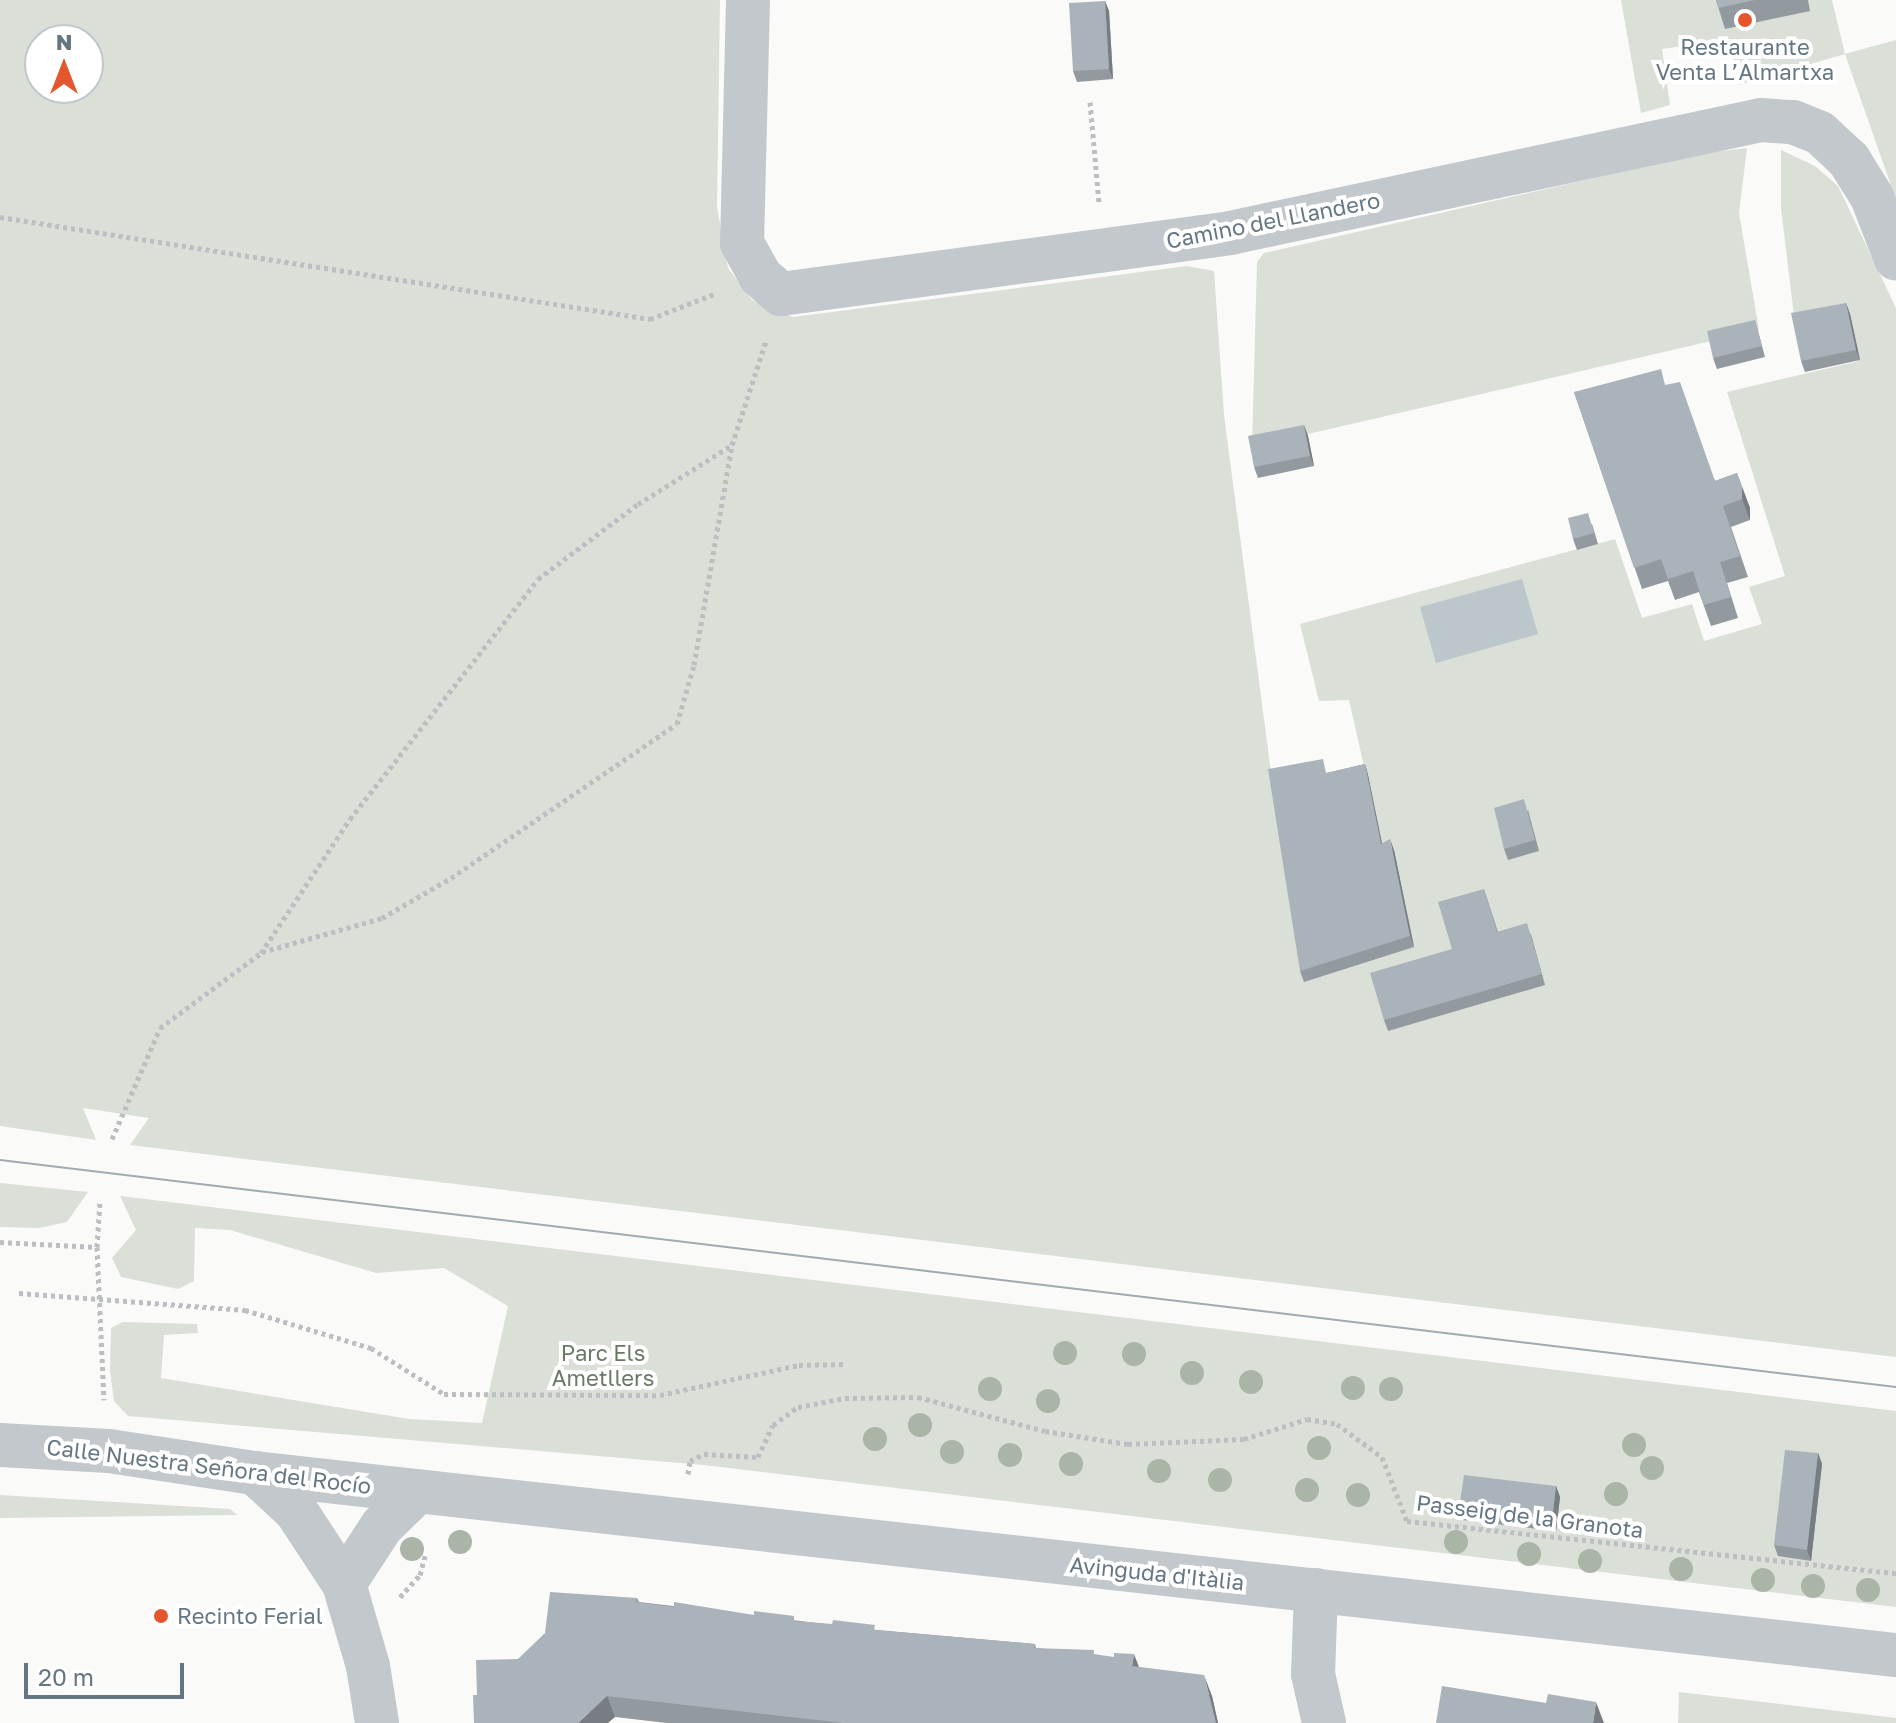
<!DOCTYPE html>
<meta charset="utf-8">
<style>
body{margin:0}
#map{position:relative;width:1896px;height:1723px;overflow:hidden;background:#fafaf8;font-family:"Golos Text",sans-serif}
div>[style]{position:absolute}
[style*='--x']{left:calc(var(--x)*1px);top:calc(var(--y)*1px);width:calc(var(--w)*1px);rotate:calc(var(--a)*1deg)}
.green>*{inset:0;background:#dadfd7}
.water>*{inset:0;background:#bbc7cb}
.path>*{height:5px;margin-top:-2.5px;transform-origin:0;background:repeating-linear-gradient(90deg,#bbbfc2 0 4px,transparent 0 8px)}
.minor>*{height:44px;margin:-22px;padding:0 22px;transform-origin:22px;border-radius:22px;background:#c3c8cc}
.tram>*{height:2px;margin:-1px;padding:0 1px;transform-origin:1px;border-radius:1px;background:#a2aab0}
.trees>*{width:24px;height:24px;margin:-12px;border-radius:50%;background:#aab4a7}
.wall>*{inset:0;background:#929a9f}
.shaded-wall>*{inset:0;background:#777d82}
.building>*{inset:0;background:#aab3b9}
.dots>*{width:22px;height:22px;translate:-50% -50%;box-sizing:border-box;border:4px solid #fff;border-radius:50%}
span{translate:-50% -50%;white-space:nowrap;text-align:center;line-height:1.15;-webkit-text-stroke:8px #fff;paint-order:stroke}
.poi-label{font-size:22px;color:#657683}
.left{translate:0 -50%;text-align:left}
.street-label{font-size:22px;color:#657683}
.park-label{font-size:22px;color:#687a64}
.north{position:absolute;left:24px;top:24px;width:80px;height:80px;box-sizing:border-box;background:#fff;border:2px solid #c1c8cd;border-radius:50%;rotate:0deg;font-size:22px;font-weight:700;line-height:32px;text-align:center;color:#657683}
.north::after{content:'';display:block;margin:auto;width:28px;height:36px;background:#e4572e;clip-path:polygon(50% 0,100% 100%,50% 72%,0 100%)}
.scale{position:absolute;left:24px;top:1663px;width:160px;height:36px;box-sizing:border-box;border:4px solid #657683;border-top:0;padding-left:10px;font-size:24px;line-height:28px;white-space:nowrap;color:#657683;-webkit-text-stroke:6px #fff;paint-order:stroke}
</style>
<div id="map">
<div class="green">
<i style="clip-path:polygon(evenodd,0 0,720px 0,717px 207px,728px 268px,752px 300px,793px 317px,1187px 266px,1214px 271px,1224px 415px,1272px 780px,1384px 854px,1349px 700px,1319px 701px,1300px 624px,1615px 539px,1642px 618px,1692px 604px,1704px 641px,1762px 624px,1749px 587px,1785px 576px,1727px 392px,1859px 361px,1795px 324px,1781px 208px,1781px 150px,1815px 166px,1838px 186px,1896px 308px,1896px 1357px,130px 1145px,149px 1118px,83px 1108px,96px 1140px,0 1126px,0 0,40px 40px,88px 40px,88px 88px,40px 88px,40px 40px)"></i>
<i style="clip-path:polygon(1621px 0,1719px 0,1809px 11px,1808px 0,1832px 0,1845px 54px,1896px 40px,1896px 200px,1845px 54px,1739px 85px,1729px 40px,1662px 49px,1670px 105px,1641px 113px)"></i>
<i style="clip-path:polygon(1747px 148px,1739px 213px,1759px 330px,1252px 447px,1257px 262px,1264px 253px,1704px 153px)"></i>
<i style="clip-path:polygon(0 1183px,88px 1192px,67px 1222px,39px 1228px,0 1227px)"></i>
<i style="clip-path:polygon(120px 1196px,1896px 1411px,1896px 1607px,704px 1465px,128px 1416px,114px 1401px,110px 1371px,111px 1328px,123px 1322px,197px 1324px,198px 1333px,164px 1335px,161px 1378px,409px 1419px,482px 1423px,508px 1306px,444px 1268px,376px 1273px,230px 1230px,195px 1228px,194px 1281px,178px 1289px,121px 1277px,112px 1258px,136px 1230px)"></i>
<i style="clip-path:polygon(0 1495px,230px 1509px,237px 1515px,0 1518px)"></i>
<i style="clip-path:polygon(1679px 1692px,1896px 1718px,1896px 1723px,1678px 1723px)"></i>
</div>
<div class="water">
<i style="clip-path:polygon(1522px 579px,1538px 634px,1436px 663px,1420px 607px)"></i>
</div>
<div class="path">
<i style="--x:1090;--y:102;--w:100;--a:84.9"></i>
<i style="--x:0;--y:217;--w:658;--a:8.92"></i>
<i style="--x:650;--y:319;--w:69;--a:-21.3"></i>
<i style="--x:262;--y:952;--w:125;--a:-15.8"></i>
<i style="--x:382;--y:918;--w:80;--a:-30.1"></i>
<i style="--x:451;--y:878;--w:273;--a:-34.3"></i>
<i style="--x:677;--y:724;--w:61;--a:-73.9"></i>
<i style="--x:694;--y:665;--w:222;--a:-80.2"></i>
<i style="--x:112;--y:1139;--w:121;--a:-66.6"></i>
<i style="--x:160;--y:1028;--w:126;--a:-36.6"></i>
<i style="--x:261;--y:953;--w:161;--a:-56.4"></i>
<i style="--x:350;--y:819;--w:305;--a:-51.9"></i>
<i style="--x:538;--y:579;--w:125;--a:-36.9"></i>
<i style="--x:638;--y:504;--w:111;--a:-32.1"></i>
<i style="--x:732;--y:445;--w:109;--a:-71.9"></i>
<i style="--x:0;--y:1242;--w:97;--a:3"></i>
<i style="--x:97;--y:1247;--w:153;--a:87.4"></i>
<i style="--x:97;--y:1247;--w:46;--a:-86.3"></i>
<i style="--x:19;--y:1293;--w:227;--a:4.3"></i>
<i style="--x:245;--y:1310;--w:132;--a:16.8"></i>
<i style="--x:371;--y:1348;--w:86;--a:32.2"></i>
<i style="--x:444;--y:1394;--w:216;--a:0.3"></i>
<i style="--x:660;--y:1395;--w:142;--a:-12.2"></i>
<i style="--x:799;--y:1365;--w:48;--a:-1.2"></i>
<i style="--x:688;--y:1474;--w:13;--a:-81"></i>
<i style="--x:690;--y:1461;--w:16;--a:-27"></i>
<i style="--x:704;--y:1454;--w:54;--a:3.2"></i>
<i style="--x:758;--y:1457;--w:35;--a:-65"></i>
<i style="--x:773;--y:1425;--w:31;--a:-36"></i>
<i style="--x:798;--y:1407;--w:48;--a:-10.8"></i>
<i style="--x:845;--y:1398;--w:73;--a:-0.8"></i>
<i style="--x:918;--y:1397;--w:131;--a:15"></i>
<i style="--x:1045;--y:1431;--w:84;--a:8.9"></i>
<i style="--x:1128;--y:1444;--w:116;--a:-2.5"></i>
<i style="--x:1244;--y:1439;--w:66;--a:-17.6"></i>
<i style="--x:1307;--y:1419;--w:30;--a:9"></i>
<i style="--x:1337;--y:1424;--w:56;--a:36.3"></i>
<i style="--x:1382;--y:1457;--w:69;--a:68.7"></i>
<i style="--x:1407;--y:1521;--w:492;--a:6.1"></i>
<i style="--x:400;--y:1597;--w:30;--a:-48"></i>
<i style="--x:420;--y:1575;--w:20;--a:-75"></i>
</div>
<div class="minor">
<i style="--x:748;--y:0;--w:243;--a:91.4"></i>
<i style="--x:742;--y:243;--w:38;--a:61"></i>
<i style="--x:760;--y:276;--w:28;--a:41"></i>
<i style="--x:781;--y:294;--w:453;--a:-7.7"></i>
<i style="--x:1230;--y:233;--w:543;--a:-12.01"></i>
<i style="--x:1761;--y:120;--w:32;--a:4"></i>
<i style="--x:1793;--y:122;--w:29;--a:22"></i>
<i style="--x:1820;--y:133;--w:40;--a:43"></i>
<i style="--x:1849;--y:160;--w:44;--a:58.1"></i>
<i style="--x:1872;--y:197;--w:66;--a:68.8"></i>
<i style="--x:0;--y:1445;--w:109;--a:3.2"></i>
<i style="--x:109;--y:1451;--w:148;--a:8.6"></i>
<i style="--x:255;--y:1473;--w:1651;--a:6.33"></i>
<i style="--x:255;--y:1473;--w:56;--a:42.8"></i>
<i style="--x:296;--y:1511;--w:87;--a:56.7"></i>
<i style="--x:344;--y:1584;--w:85;--a:73.7"></i>
<i style="--x:368;--y:1666;--w:58;--a:81"></i>
<i style="--x:344;--y:1584;--w:69;--a:-56.8"></i>
<i style="--x:382;--y:1526;--w:50;--a:-44.2"></i>
<i style="--x:1316;--y:1590;--w:84;--a:92"></i>
<i style="--x:1313;--y:1674;--w:50;--a:77.3"></i>
</div>
<div class="tram">
<i style="--x:0;--y:1160;--w:1910;--a:6.83"></i>
</div>
<div class="trees">
<i style="left:1065px;top:1353px"></i>
<i style="left:1134px;top:1354px"></i>
<i style="left:1192px;top:1373px"></i>
<i style="left:1251px;top:1382px"></i>
<i style="left:1353px;top:1388px"></i>
<i style="left:990px;top:1389px"></i>
<i style="left:1391px;top:1389px"></i>
<i style="left:1048px;top:1401px"></i>
<i style="left:920px;top:1425px"></i>
<i style="left:875px;top:1439px"></i>
<i style="left:1634px;top:1445px"></i>
<i style="left:1319px;top:1448px"></i>
<i style="left:952px;top:1452px"></i>
<i style="left:1010px;top:1455px"></i>
<i style="left:1071px;top:1464px"></i>
<i style="left:1652px;top:1468px"></i>
<i style="left:1159px;top:1471px"></i>
<i style="left:1220px;top:1480px"></i>
<i style="left:1307px;top:1490px"></i>
<i style="left:1616px;top:1494px"></i>
<i style="left:1358px;top:1495px"></i>
<i style="left:460px;top:1542px"></i>
<i style="left:1456px;top:1542px"></i>
<i style="left:412px;top:1549px"></i>
<i style="left:1529px;top:1554px"></i>
<i style="left:1590px;top:1561px"></i>
<i style="left:1681px;top:1569px"></i>
<i style="left:1763px;top:1580px"></i>
<i style="left:1813px;top:1586px"></i>
<i style="left:1868px;top:1590px"></i>
</div>
<div class="wall">
<i style="clip-path:polygon(1716px 0,1808px 0,1810px 11px,1725px 29px)"></i>
<i style="clip-path:polygon(1105px 1px,1109px 11px,1113px 79px,1077px 82px,1073px 71px)"></i>
<i style="clip-path:polygon(1846px 303px,1850px 314px,1860px 360px,1805px 372px,1801px 361px)"></i>
<i style="clip-path:polygon(1755px 320px,1765px 357px,1717px 369px,1713px 358px)"></i>
<i style="clip-path:polygon(1667px 385px,1715px 481px,1737px 473px,1750px 508px,1750px 520px,1731px 527px,1748px 577px,1727px 583px,1738px 618px,1711px 626px,1699px 592px,1675px 600px,1668px 581px,1642px 589px,1574px 392px)"></i>
<i style="clip-path:polygon(1304px 425px,1308px 436px,1314px 466px,1258px 478px,1254px 467px)"></i>
<i style="clip-path:polygon(1592px 524px,1598px 544px,1577px 550px,1573px 539px)"></i>
<i style="clip-path:polygon(1365px 764px,1368px 775px,1382px 843px,1394px 850px,1414px 947px,1304px 982px,1300px 971px,1327px 773px)"></i>
<i style="clip-path:polygon(1528px 810px,1539px 851px,1508px 860px,1504px 849px)"></i>
<i style="clip-path:polygon(1484px 889px,1498px 932px,1531px 934px,1545px 985px,1388px 1031px,1384px 1020px,1452px 949px)"></i>
<i style="clip-path:polygon(1818px 1453px,1822px 1464px,1811px 1561px,1778px 1556px,1774px 1545px)"></i>
<i style="clip-path:polygon(1556px 1486px,1560px 1497px,1556px 1531px,1463px 1520px,1459px 1509px)"></i>
<i style="clip-path:polygon(637px 1598px,639px 1602px,877px 1630px,1035px 1644px,1036px 1648px,1096px 1655px,1138px 1667px,1212px 1696px,1218px 1723px,667px 1723px,615px 1717px,477px 1695px,518px 1659px)"></i>
</div>
<div class="shaded-wall">
<i style="clip-path:polygon(1105px 1px,1109px 11px,1113px 79px,1109px 69px)"></i>
<i style="clip-path:polygon(1846px 303px,1850px 314px,1860px 360px,1856px 350px)"></i>
<i style="clip-path:polygon(1304px 425px,1308px 436px,1314px 466px,1310px 456px)"></i>
<i style="clip-path:polygon(1742px 487px,1750px 508px,1750px 520px,1742px 499px)"></i>
<i style="clip-path:polygon(1365px 764px,1368px 775px,1384px 854px,1381px 844px)"></i>
<i style="clip-path:polygon(1390px 839px,1394px 850px,1414px 947px,1410px 936px)"></i>
<i style="clip-path:polygon(1818px 1453px,1822px 1464px,1811px 1561px,1807px 1550px)"></i>
<i style="clip-path:polygon(1556px 1486px,1560px 1497px,1556px 1531px,1552px 1521px)"></i>
<i style="clip-path:polygon(1134px 1654px,1142px 1675px,1132px 1666px)"></i>
<i style="clip-path:polygon(1204px 1675px,1212px 1696px,1218px 1723px,1216px 1723px)"></i>
<i style="clip-path:polygon(607px 1696px,615px 1717px,608px 1723px,578px 1723px)"></i>
<i style="clip-path:polygon(1596px 1702px,1604px 1723px,1593px 1723px)"></i>
</div>
<div class="building">
<i style="clip-path:polygon(1716px 0,1755px 0,1718px 8px)"></i>
<i style="clip-path:polygon(1105px 1px,1109px 69px,1073px 71px,1069px 3px)"></i>
<i style="clip-path:polygon(1846px 303px,1856px 350px,1801px 361px,1791px 313px)"></i>
<i style="clip-path:polygon(1755px 320px,1762px 346px,1713px 358px,1707px 331px)"></i>
<i style="clip-path:polygon(1661px 369px,1665px 385px,1680px 382px,1715px 481px,1737px 473px,1742px 487px,1742px 499px,1723px 506px,1740px 556px,1720px 562px,1731px 597px,1704px 605px,1693px 571px,1668px 579px,1661px 559px,1634px 568px,1574px 392px)"></i>
<i style="clip-path:polygon(1304px 425px,1310px 456px,1254px 467px,1248px 436px)"></i>
<i style="clip-path:polygon(1588px 513px,1594px 533px,1573px 539px,1568px 518px)"></i>
<i style="clip-path:polygon(1323px 759px,1326px 773px,1365px 764px,1381px 844px,1390px 839px,1410px 936px,1300px 971px,1268px 769px)"></i>
<i style="clip-path:polygon(1524px 799px,1535px 840px,1504px 849px,1494px 808px)"></i>
<i style="clip-path:polygon(1484px 889px,1497px 932px,1527px 923px,1542px 974px,1384px 1020px,1370px 973px,1452px 949px,1438px 902px)"></i>
<i style="clip-path:polygon(1785px 1450px,1818px 1453px,1807px 1550px,1774px 1545px)"></i>
<i style="clip-path:polygon(1464px 1475px,1556px 1486px,1552px 1521px,1459px 1509px)"></i>
<i style="clip-path:polygon(550px 1592px,637px 1598px,636px 1602px,674px 1607px,674px 1602px,754px 1615px,754px 1611px,794px 1616px,794px 1621px,832px 1624px,833px 1620px,875px 1625px,874px 1630px,1035px 1644px,1034px 1648px,1094px 1650px,1094px 1654px,1114px 1657px,1114px 1653px,1134px 1654px,1132px 1666px,1204px 1675px,1216px 1723px,843px 1723px,607px 1696px,578px 1723px,474px 1723px,473px 1695px,477px 1695px,476px 1660px,518px 1659px,545px 1633px)"></i>
<i style="clip-path:polygon(1442px 1686px,1546px 1703px,1548px 1694px,1596px 1702px,1593px 1723px,1436px 1723px)"></i>
</div>
<div class="dots">
<i style="left:1745px;top:20px;background:#e4572e"></i>
<i style="left:161px;top:1616px;background:#e4572e"></i>
</div>
<div class="poi-label">
<span style="left:1745px;top:59px">Restaurante<br>Venta L’Almartxa</span>
<span class="left" style="left:177px;top:1616px">Recinto Ferial</span>
</div>
<div class="street-label">
<span style="left:1273px;top:220px;rotate:-11deg">Camino del Llandero</span>
<span style="left:209px;top:1466px;rotate:7deg">Calle Nuestra Señora del Rocío</span>
<span style="left:1530px;top:1516px;rotate:7deg">Passeig de la Granota</span>
<span style="left:1157px;top:1573px;rotate:6deg">Avinguda d'Itàlia</span>
</div>
<div class="park-label">
<span style="left:603px;top:1365px">Parc Els<br>Ametllers</span>
</div>
<div class="north">N</div>
<div class="scale">20 m</div>
</div>
